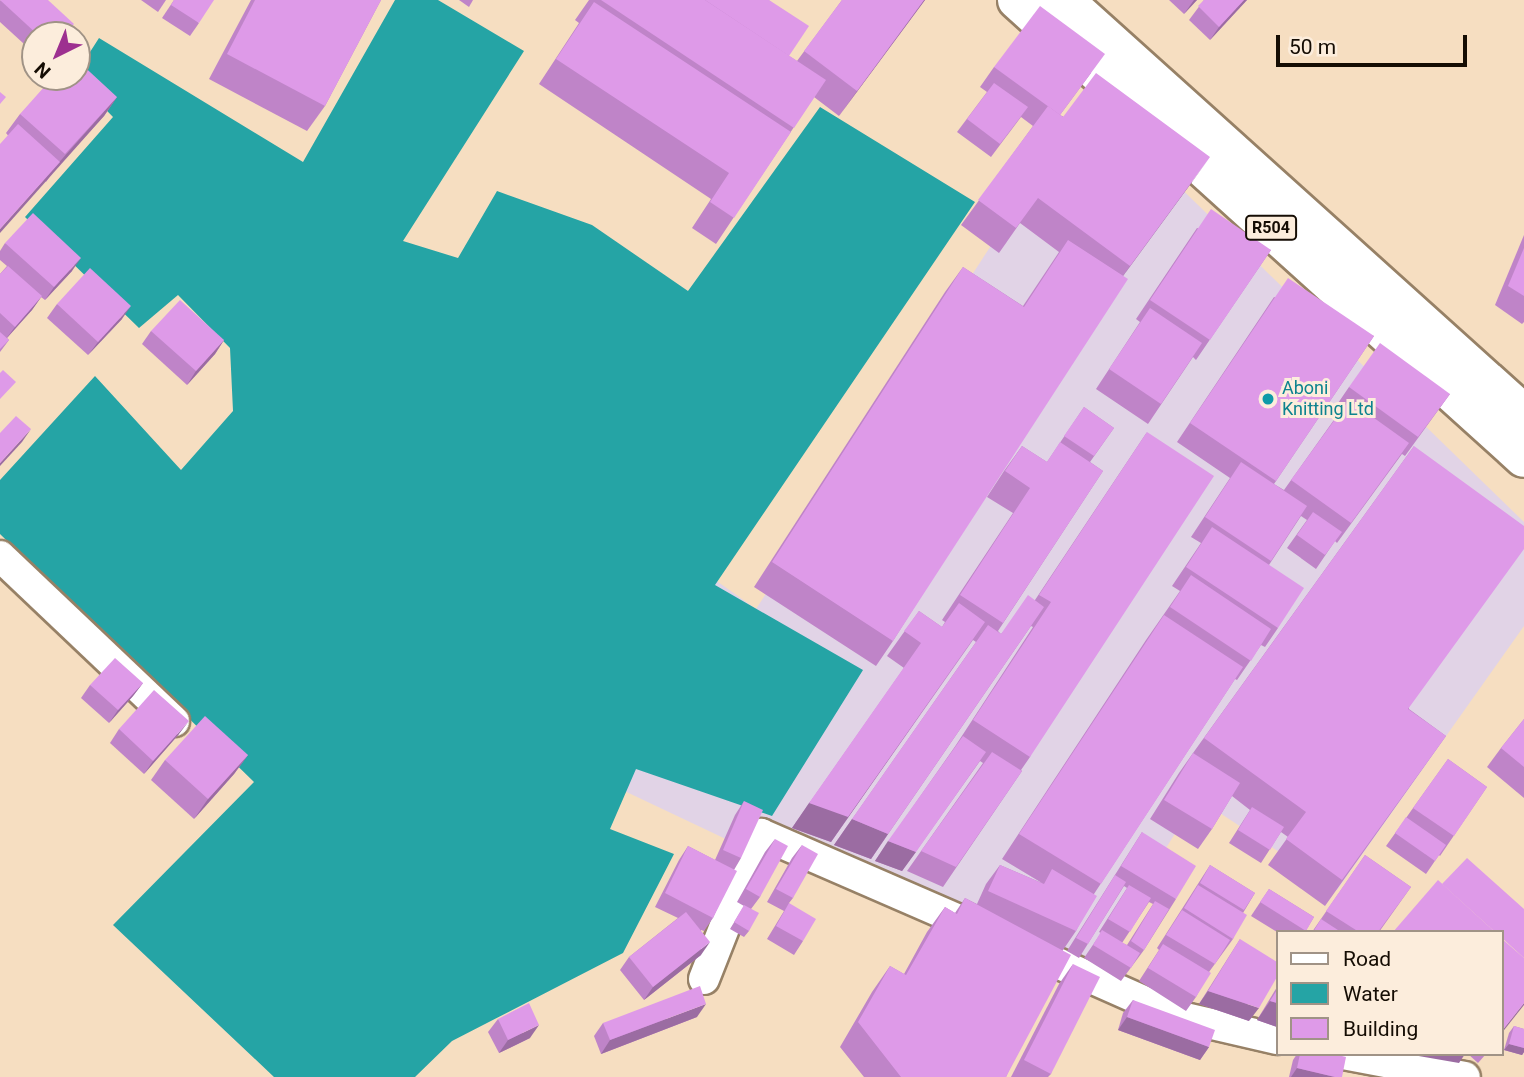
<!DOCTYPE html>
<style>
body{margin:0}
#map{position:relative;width:1524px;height:1077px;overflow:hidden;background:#f6dec1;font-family:Roboto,sans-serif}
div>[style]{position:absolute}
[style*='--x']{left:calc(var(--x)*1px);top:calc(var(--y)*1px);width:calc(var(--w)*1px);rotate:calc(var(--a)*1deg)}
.industrial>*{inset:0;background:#e1d3e6}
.water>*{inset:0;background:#25a4a5}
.roads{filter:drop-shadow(2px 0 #978166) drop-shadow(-2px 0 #978166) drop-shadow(0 2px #978166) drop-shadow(0 -2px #978166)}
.street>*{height:30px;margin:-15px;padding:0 15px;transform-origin:15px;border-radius:15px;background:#fff}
.primary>*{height:38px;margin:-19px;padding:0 19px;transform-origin:19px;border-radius:19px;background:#fff}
.wall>*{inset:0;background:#bf84c8}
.shaded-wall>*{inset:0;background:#9b6ca2}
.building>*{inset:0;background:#de9ae8}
.dots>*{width:19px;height:19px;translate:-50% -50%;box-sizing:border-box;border:4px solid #fceddc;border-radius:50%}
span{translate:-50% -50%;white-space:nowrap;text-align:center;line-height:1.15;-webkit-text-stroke:6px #fceddc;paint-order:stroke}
.shield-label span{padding:2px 5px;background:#fceddc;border:2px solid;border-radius:5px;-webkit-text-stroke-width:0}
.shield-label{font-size:16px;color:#150d04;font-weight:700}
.culture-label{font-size:18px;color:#0d838f}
.left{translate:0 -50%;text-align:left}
.legend{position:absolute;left:1276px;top:930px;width:228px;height:126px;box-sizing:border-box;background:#fceddc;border:2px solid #a09386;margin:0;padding:9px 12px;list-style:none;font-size:21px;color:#150d04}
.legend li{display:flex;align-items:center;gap:14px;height:35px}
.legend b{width:35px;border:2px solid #a09386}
.north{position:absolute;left:21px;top:21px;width:70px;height:70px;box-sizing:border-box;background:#fceddc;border:2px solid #a09386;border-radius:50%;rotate:223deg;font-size:19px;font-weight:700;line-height:28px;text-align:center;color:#150d04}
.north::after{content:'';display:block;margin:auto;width:24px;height:32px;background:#9d3090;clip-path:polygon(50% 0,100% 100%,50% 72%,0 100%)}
.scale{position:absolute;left:1276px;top:35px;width:191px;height:32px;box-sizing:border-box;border:4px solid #150d04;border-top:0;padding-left:9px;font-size:21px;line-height:24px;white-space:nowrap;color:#150d04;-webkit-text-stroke:5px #fceddc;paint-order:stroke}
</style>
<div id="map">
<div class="industrial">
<i style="clip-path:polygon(1087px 97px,1524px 522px,1524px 626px,1337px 890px,1197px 798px,1085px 979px,730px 841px,578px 769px,669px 547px,756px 609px)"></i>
</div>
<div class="water">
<i style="clip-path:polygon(395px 0,438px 0,524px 51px,403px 241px,458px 258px,497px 191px,592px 225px,688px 291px,820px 107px,975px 202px,715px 585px,863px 670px,772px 816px,636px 769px,610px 829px,674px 854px,623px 953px,452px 1041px,415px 1077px,274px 1077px,113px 925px,254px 782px,0 534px,0 480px,95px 376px,181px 470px,233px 411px,230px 348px,178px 295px,139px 328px,25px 217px,113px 117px,74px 77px,99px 38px,303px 162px)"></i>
</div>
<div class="roads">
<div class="street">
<i style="--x:0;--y:556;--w:240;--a:43.5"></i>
<i style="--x:1028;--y:950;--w:163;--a:23.9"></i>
<i style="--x:1177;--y:1016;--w:103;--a:13"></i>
<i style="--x:704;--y:979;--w:156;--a:-68.5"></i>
<i style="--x:761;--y:834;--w:239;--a:23.5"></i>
<i style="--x:1343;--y:1054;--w:124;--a:10.7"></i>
</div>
<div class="primary">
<i style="--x:1017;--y:0;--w:683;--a:42.09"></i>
<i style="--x:1064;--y:0;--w:619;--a:41.99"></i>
</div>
</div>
<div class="wall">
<i style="clip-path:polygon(0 0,66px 35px,35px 35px,35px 54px,0 22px)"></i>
<i style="clip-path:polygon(141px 0,166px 0,158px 12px)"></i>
<i style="clip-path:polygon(174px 0,199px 23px,190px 36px,162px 18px)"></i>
<i style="clip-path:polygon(251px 0,381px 0,325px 106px,307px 131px,209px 79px)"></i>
<i style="clip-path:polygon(459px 0,473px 0,469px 7px)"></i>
<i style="clip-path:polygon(589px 0,769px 0,789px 56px,797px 61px,842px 0,925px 0,839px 116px,814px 97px,716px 244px,692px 228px,711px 199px,539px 84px,579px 23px,575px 20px)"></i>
<i style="clip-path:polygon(1169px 0,1197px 0,1184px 14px)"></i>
<i style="clip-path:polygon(1204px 0,1247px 0,1210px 40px,1189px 20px)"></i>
<i style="clip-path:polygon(994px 67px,1091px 73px,1060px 115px,1192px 182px,1123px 276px,893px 641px,876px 666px,754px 587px,945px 292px,963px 267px,1023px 306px,1059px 252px,1020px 223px,999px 253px,961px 225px,1033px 126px,1021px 117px,991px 157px,957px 132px,987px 92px,980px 87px)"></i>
<i style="clip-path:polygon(117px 97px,104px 116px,53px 172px,46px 182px,6px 133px,20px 114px)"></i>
<i style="clip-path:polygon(1197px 228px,1271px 250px,1196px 360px,1193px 357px,1148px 424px,1096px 389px,1140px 322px,1136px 319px)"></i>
<i style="clip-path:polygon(1524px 235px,1524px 322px,1522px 324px,1495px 305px)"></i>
<i style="clip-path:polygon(5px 243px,72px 271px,45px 300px,41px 297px,32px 310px,7px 338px,9px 340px,0 352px,0 274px,7px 266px,0 260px,0 251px)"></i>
<i style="clip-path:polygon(1274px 297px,1374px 336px,1274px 484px,1284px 490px,1341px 410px,1336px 406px,1349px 387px,1450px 394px,1405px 456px,1402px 454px,1337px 543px,1335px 541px,1316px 569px,1287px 548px,1307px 520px,1301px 516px,1269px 565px,1278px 628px,1265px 647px,1261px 645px,1237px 680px,1235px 679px,1094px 894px,1076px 931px,1063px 950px,1006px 1077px,864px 1077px,840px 1047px,872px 992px,890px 966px,904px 974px,927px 932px,945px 907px,955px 913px,965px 898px,977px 904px,986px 884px,1000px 865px,1042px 883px,1002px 859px,1146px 640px,1180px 591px,1172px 586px,1201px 543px,1191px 537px,1230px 478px,1177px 442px)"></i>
<i style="clip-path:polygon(57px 304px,122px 319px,88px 355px,47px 318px)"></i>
<i style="clip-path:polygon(151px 331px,224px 340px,215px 354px,187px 385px,142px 344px)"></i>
<i style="clip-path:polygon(1084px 407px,1114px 428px,1090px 462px,1103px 471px,998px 631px,1001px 634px,1035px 600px,1147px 432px,1030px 757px,1021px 770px,1022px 771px,943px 887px,907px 871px,983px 763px,980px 761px,902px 871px,875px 861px,956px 745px,1033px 627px,1031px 626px,871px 859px,834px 845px,976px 642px,973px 640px,831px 842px,792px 828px,904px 668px,887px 656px,919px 611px,942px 627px,945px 622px,942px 620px,1013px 513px,987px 497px,1004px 471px,1022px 446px,1047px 462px)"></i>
<i style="clip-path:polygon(1414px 446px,1409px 709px,1446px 736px,1325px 906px,1268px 865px,1288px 837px,1281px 832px,1261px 863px,1229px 843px,1250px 810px,1232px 796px,1212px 829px,1198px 849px,1150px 819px,1179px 773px,1193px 753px)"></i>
<i style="clip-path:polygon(143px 683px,133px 696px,109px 723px,81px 698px,90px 685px)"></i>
<i style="clip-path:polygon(1524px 719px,1524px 798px,1487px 767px,1501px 748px)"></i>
<i style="clip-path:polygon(119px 729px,179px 734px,144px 774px,110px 743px)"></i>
<i style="clip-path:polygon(248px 755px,234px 774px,194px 819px,151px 780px,165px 760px)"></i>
<i style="clip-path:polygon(1448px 759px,1487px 787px,1440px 856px,1439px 855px,1426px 874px,1386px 846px)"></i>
<i style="clip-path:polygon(744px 801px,741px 858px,734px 870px,713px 918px,704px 931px,701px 930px,701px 955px,644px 1000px,620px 970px,629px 957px,678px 918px,655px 907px,679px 860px,688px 846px,715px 860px,735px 815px)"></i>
<i style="clip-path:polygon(evenodd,1142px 832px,1176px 899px,1144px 950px,1121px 981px,1084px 958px,1101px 933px,1099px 932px,1127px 888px,1124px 886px,1079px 958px,1067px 951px,1142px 832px,1149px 902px,1153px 904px,1127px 945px,1122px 943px,1149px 902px)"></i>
<i style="clip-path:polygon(775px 839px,760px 897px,751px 909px,749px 931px,744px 937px,730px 929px,744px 906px,737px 902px,765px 852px)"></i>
<i style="clip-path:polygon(802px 845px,793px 898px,789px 903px,803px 941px,794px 955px,767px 939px,784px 911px,767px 902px,792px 858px)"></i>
<i style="clip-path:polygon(1365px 855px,1411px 887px,1379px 932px,1312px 932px)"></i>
<i style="clip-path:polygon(1210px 865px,1255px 893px,1243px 913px,1233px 939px,1209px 972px,1196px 997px,1186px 1011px,1139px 981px,1159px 950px,1157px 948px)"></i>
<i style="clip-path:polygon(1269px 889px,1314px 917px,1305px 932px,1277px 932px,1251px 916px)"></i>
<i style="clip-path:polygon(1240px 939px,1249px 1021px,1199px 1004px)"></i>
<i style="clip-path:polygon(1073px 964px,1051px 1074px,1048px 1077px,1011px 1077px,1059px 984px)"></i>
<i style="clip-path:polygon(1277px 987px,1277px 1027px,1257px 1020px)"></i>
<i style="clip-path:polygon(1133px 1000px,1209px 1047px,1200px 1060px,1118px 1030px,1123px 1013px)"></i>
<i style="clip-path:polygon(697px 1017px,601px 1054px,594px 1036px,603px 1023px)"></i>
<i style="clip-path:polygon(498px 1019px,530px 1038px,499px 1053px,488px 1032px)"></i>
<i style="clip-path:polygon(1514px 1026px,1524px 1029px,1524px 1052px,1522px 1055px,1504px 1050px,1509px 1033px)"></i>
<i style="clip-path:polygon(1297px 1054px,1334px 1054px,1342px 1077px,1289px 1077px,1293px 1060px)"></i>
<i style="clip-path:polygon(1468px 1054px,1486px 1054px,1478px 1063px)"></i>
</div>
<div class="shaded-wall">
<i style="clip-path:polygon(924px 0,925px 0,839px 116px,857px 91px)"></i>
<i style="clip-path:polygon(1194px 0,1197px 0,1184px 14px)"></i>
<i style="clip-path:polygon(1244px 0,1247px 0,1210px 40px,1219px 27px)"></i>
<i style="clip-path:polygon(117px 97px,104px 116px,0 233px,0 229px)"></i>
<i style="clip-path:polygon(1210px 157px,1192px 182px,1112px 291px,1130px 266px)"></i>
<i style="clip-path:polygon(81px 258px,72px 271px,45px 300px,54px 287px)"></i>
<i style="clip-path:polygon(42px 296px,32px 310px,5px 340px,15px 327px)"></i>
<i style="clip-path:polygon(131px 306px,122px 319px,88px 355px,98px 342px)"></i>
<i style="clip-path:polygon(224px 340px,215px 354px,187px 385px,196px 371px)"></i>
<i style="clip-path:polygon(31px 429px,22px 442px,0 466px,0 463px)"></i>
<i style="clip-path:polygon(967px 647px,831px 842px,792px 828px,809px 803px)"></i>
<i style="clip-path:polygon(143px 683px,133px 696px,109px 723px,118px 710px)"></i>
<i style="clip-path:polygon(189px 721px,179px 734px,144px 774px,153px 761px)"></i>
<i style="clip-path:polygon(248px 755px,234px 774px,194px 819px,208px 799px)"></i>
<i style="clip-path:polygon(852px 819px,888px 834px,871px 859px,834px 845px)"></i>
<i style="clip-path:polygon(888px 841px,916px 852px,902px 871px,875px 861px)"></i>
<i style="clip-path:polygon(710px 942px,701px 955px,644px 1000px,653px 987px)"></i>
<i style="clip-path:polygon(1208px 991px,1259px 1008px,1249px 1021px,1199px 1004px)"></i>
<i style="clip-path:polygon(1270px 1001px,1277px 1003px,1277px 1027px,1257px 1020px)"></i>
<i style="clip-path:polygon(1524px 1003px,1524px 1005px,1501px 1034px,1501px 1032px)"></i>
<i style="clip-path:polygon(706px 1004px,697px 1017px,601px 1054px,610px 1040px)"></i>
<i style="clip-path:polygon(1127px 1017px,1209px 1047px,1200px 1060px,1118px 1030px)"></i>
<i style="clip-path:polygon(539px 1025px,530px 1038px,499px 1053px,508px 1040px)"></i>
<i style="clip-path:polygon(1509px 1044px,1524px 1048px,1524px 1052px,1522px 1055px,1504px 1050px)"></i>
<i style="clip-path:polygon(1407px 1054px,1465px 1054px,1459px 1063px)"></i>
<i style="clip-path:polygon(1297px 1068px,1335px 1077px,1291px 1077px)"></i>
</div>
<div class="building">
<i style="clip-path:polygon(0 0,48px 0,74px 24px,63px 35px,38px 35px)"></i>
<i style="clip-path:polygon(174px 0,214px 0,199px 23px,171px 5px)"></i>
<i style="clip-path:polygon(255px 0,381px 0,325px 106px,227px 54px)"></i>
<i style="clip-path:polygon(601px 0,705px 0,826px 80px,794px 128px)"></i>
<i style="clip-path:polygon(705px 0,769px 0,809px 26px,789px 56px)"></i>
<i style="clip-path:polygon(842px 0,924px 0,857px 91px,804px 51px)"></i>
<i style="clip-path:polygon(1204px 0,1244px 0,1219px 27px,1198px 6px)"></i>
<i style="clip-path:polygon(594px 2px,791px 132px,734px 218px,710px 202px,729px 173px,556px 59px)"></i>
<i style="clip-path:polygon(1040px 6px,1105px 54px,1060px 115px,994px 67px)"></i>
<i style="clip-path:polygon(77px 60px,117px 97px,65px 154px,20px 114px,53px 77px,77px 77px)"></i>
<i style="clip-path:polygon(1096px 73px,1210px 157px,1130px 266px,1038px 198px,1016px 228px,978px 200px,1048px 106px,1063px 117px)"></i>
<i style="clip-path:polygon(994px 83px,1028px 107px,1000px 144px,967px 119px)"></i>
<i style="clip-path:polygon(0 92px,6px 97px,0 104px)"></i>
<i style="clip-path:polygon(18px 124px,60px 162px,0 229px,0 144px)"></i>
<i style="clip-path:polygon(1211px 209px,1271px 250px,1210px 340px,1150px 300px)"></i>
<i style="clip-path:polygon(33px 213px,81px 258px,54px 287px,5px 243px)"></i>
<i style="clip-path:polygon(1068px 240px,1128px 279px,893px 641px,772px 562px,963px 267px,1024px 307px)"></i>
<i style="clip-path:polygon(1524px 248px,1524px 296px,1508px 286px)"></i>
<i style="clip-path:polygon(8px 266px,42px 296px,15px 327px,0 313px,0 274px)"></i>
<i style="clip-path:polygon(90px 268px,131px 306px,98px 342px,57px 304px)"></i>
<i style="clip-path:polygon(1288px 278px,1374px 336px,1276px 481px,1190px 423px)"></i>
<i style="clip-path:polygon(180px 300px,224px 340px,196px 371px,151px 331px)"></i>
<i style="clip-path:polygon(1150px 308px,1202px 343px,1161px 404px,1109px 369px)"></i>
<i style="clip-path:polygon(0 332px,9px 340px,0 349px)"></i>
<i style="clip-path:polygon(1380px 343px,1450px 394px,1418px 437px,1349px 387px)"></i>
<i style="clip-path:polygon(3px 370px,16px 382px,0 399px,0 373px)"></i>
<i style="clip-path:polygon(1349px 400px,1409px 443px,1351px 523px,1291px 480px)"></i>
<i style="clip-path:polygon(1084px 407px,1114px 428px,1094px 456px,1064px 436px)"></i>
<i style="clip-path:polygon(16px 416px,31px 429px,0 463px,0 433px)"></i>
<i style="clip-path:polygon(1147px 432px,1214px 476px,1030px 757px,973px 720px,1051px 602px,1039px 595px)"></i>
<i style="clip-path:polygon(1060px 442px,1103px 471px,1003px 623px,960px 595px,1030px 488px,1005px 471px,1022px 446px,1047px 462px)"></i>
<i style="clip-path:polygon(1414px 446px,1524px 526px,1524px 549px,1408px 709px,1446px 736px,1342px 880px,1286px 839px,1306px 812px,1204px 738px)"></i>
<i style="clip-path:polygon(1241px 462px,1307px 506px,1271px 561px,1205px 517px)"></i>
<i style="clip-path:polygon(1313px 512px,1342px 532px,1325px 555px,1297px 535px)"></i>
<i style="clip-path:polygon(1212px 527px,1304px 588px,1278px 628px,1186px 567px)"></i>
<i style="clip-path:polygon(1191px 575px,1271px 629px,1251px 661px,1170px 607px)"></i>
<i style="clip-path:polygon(1028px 595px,1044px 607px,888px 834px,852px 819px,988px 625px,1001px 634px)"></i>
<i style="clip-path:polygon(959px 603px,985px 622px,848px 817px,809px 803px,921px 643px,904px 631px,919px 611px,942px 627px)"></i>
<i style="clip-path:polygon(1164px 615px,1243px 667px,1101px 884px,1019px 834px)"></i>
<i style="clip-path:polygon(115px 658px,143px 683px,118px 710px,90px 685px)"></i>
<i style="clip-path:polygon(154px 690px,189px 721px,153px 761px,119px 729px)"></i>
<i style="clip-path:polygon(205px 716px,248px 755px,208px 799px,165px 760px)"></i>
<i style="clip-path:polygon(1524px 719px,1524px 767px,1501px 748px)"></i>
<i style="clip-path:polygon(963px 736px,986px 752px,916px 852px,888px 841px)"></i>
<i style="clip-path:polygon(992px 752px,1022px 771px,956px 867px,921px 851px)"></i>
<i style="clip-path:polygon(1193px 753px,1240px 783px,1212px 829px,1164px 800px)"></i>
<i style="clip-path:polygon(1448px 759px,1487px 787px,1454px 836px,1413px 808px)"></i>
<i style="clip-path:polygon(744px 801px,763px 810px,741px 858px,723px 850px)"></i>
<i style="clip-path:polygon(1252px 807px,1284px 827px,1270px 850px,1238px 830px)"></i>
<i style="clip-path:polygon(1406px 817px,1446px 845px,1435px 861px,1395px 833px)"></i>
<i style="clip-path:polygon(1142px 832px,1196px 866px,1176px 899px,1121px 866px)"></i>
<i style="clip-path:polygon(775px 839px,788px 846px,760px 897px,746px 889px)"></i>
<i style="clip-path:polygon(802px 845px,818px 854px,793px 898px,776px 889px)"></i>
<i style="clip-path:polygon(688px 846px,737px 871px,713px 918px,665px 893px)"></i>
<i style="clip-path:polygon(1365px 855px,1411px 887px,1378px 932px,1359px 932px,1326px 911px)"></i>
<i style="clip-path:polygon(1467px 858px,1524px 909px,1524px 958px,1501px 937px,1501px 932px,1495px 932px,1442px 884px)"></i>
<i style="clip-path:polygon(1000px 865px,1044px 884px,1052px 869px,1097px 896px,1076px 931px,988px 891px)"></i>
<i style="clip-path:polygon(1210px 865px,1255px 893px,1244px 910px,1200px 883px)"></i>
<i style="clip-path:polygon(1115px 875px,1126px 882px,1088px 944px,1076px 938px)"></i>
<i style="clip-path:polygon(1438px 880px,1495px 932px,1393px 932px)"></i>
<i style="clip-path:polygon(1129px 885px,1151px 898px,1130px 932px,1108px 919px)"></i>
<i style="clip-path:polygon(1198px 885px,1247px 915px,1233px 939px,1184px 908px)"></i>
<i style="clip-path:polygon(1269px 889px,1314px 917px,1306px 931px,1260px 902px)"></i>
<i style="clip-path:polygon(965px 898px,1071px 955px,1006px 1077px,901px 1077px,858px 1022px,890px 966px,906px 975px,945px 907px,957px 914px)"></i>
<i style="clip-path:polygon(1155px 901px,1169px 909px,1144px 950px,1131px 941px)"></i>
<i style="clip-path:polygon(789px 903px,816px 919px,803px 941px,776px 926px)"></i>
<i style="clip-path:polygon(744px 905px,759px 913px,749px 931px,734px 922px)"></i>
<i style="clip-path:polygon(1182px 910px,1230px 940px,1215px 964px,1166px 935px)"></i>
<i style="clip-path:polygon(686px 912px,710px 942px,653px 987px,629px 957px)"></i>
<i style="clip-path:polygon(1321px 919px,1341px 932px,1313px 932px)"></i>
<i style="clip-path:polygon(1102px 930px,1140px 953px,1131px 968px,1093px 945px)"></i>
<i style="clip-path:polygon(1501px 938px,1524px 958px,1524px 1003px,1501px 1032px)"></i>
<i style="clip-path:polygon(1240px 939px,1277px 962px,1277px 977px,1259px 1008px,1208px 991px)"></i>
<i style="clip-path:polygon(1163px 944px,1211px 973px,1196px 997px,1148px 968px)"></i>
<i style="clip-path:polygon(1073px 964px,1100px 977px,1051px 1074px,1024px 1060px)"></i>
<i style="clip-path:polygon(700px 986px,706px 1004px,610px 1040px,603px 1023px)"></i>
<i style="clip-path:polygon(1277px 990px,1277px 1003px,1270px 1001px)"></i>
<i style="clip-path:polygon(1133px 1000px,1215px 1030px,1209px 1047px,1127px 1017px)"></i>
<i style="clip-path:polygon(529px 1003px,539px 1025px,508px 1040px,498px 1019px)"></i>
<i style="clip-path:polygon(1514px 1026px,1524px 1029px,1524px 1048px,1509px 1044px)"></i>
<i style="clip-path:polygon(1300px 1054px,1334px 1054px,1346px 1057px,1342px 1077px,1335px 1077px,1297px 1068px)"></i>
</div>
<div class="dots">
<i style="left:1268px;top:399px;background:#0f9aa8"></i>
</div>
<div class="shield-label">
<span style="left:1271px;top:228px">R504</span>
</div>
<div class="culture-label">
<span class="left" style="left:1282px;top:399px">Aboni<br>Knitting Ltd</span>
</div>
<ul class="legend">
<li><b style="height:9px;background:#fff"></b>Road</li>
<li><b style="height:19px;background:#25a4a5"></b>Water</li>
<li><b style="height:19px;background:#de9ae8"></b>Building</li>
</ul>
<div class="north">N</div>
<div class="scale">50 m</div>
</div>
